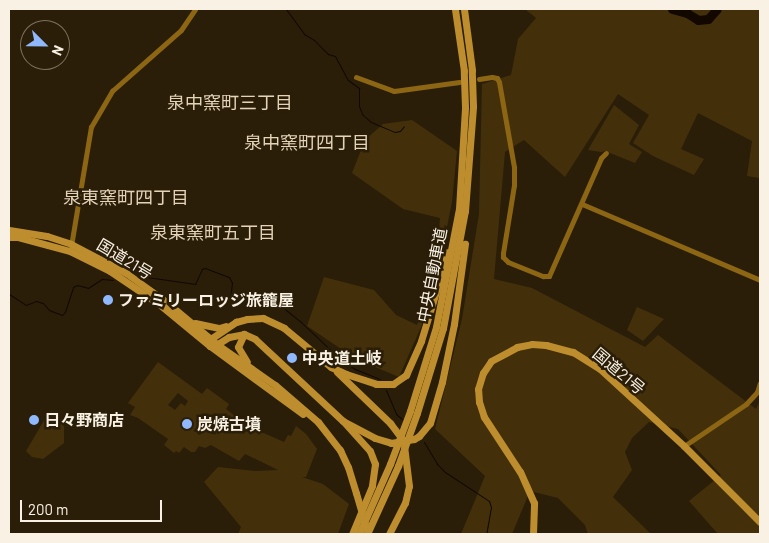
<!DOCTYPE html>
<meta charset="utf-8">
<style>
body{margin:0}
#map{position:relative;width:769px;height:543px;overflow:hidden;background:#2a1e08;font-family:Barlow,"Noto Sans JP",sans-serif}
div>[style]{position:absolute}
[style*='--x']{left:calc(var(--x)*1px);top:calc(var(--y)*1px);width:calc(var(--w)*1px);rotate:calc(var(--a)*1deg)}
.green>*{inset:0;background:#43300b}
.stream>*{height:1px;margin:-0.5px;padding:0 0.5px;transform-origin:0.5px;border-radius:0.5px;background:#120800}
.river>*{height:9px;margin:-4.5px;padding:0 4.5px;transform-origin:4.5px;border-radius:4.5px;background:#120800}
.secondary>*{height:5px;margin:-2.5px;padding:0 2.5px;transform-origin:2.5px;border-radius:2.5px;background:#8d6614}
.highway>*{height:7px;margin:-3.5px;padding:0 3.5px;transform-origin:3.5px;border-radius:3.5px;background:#be8e2e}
.highway-bridge>*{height:7px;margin:-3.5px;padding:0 3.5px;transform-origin:3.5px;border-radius:3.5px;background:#be8e2e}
.dots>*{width:14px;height:14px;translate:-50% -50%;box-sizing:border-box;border:2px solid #2a1e08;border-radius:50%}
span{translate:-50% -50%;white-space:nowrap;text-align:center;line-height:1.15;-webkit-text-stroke:5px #2a1e08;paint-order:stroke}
.street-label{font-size:16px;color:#f9f1e4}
.poi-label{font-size:16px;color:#f9f1e4;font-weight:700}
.left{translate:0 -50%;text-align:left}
.neighbourhood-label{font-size:18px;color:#e3d3b9}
.frame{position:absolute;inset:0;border:10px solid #f9f1e4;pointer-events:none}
.north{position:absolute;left:20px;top:20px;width:50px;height:50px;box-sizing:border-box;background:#2a1e08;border:1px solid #7d7260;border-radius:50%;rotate:113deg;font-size:14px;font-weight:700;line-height:20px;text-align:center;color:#f9f1e4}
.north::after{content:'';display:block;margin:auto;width:18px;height:22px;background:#90b8fd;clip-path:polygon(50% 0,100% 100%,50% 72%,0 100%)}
.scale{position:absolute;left:20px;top:500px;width:142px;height:22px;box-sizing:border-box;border:2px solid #f9f1e4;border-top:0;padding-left:6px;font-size:15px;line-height:18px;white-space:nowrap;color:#f9f1e4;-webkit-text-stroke:4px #2a1e08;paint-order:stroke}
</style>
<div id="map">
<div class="green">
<i style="clip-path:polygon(525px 9px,760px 9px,760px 178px,747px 176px,752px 141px,698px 113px,681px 149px,704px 159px,694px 175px,653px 156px,633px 143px,649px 115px,618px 94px,565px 177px,524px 140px,505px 152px,494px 279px,532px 288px,645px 347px,658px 335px,756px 409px,760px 401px,760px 534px,718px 534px,689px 501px,721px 475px,678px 429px,649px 422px,632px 438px,625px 452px,632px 470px,613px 497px,651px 534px,588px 534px,585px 525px,558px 498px,530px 491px,512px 534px,461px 534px,485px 476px,435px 429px,462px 319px,479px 214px,482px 84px,511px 75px,518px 39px,536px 18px)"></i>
<i style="clip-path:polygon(614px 105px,639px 125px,629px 144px,642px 152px,635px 163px,605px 151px,601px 152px,588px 150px)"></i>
<i style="clip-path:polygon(412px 120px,457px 151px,452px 202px,438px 272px,421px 327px,399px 377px,356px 359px,307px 326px,324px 277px,374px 290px,396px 315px,417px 325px,436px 273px,440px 218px,403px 209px,352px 173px,365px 140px,383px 124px)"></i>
<i style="clip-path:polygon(637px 307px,664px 319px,643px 341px,627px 330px)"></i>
<i style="clip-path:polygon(evenodd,158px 362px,202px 394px,207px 388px,229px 404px,226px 409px,248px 426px,284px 442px,288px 435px,291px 436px,296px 426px,306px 434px,317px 449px,306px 477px,302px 477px,323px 484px,349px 504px,338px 534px,238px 534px,241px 527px,204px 482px,218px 467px,255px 471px,278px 470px,245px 454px,239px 461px,211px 445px,205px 448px,199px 446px,195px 452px,191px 452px,184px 447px,179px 453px,176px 451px,174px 453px,164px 445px,168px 439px,138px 418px,130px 415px,135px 407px,128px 403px,158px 362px,178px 393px,188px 401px,185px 406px,181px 403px,175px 410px,168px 405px,178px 393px)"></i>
<i style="clip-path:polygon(46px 417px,64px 424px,64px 443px,43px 459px,32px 457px,26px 451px)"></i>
</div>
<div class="stream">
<i style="--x:286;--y:9;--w:31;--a:54"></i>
<i style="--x:304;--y:34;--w:12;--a:31"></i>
<i style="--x:314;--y:40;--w:20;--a:45"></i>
<i style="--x:328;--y:54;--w:7;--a:16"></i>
<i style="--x:335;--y:56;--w:27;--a:62"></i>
<i style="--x:348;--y:80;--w:14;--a:36"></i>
<i style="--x:359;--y:88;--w:18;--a:90"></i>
<i style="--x:359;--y:106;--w:9;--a:69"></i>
<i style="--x:362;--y:114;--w:12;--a:42"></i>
<i style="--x:371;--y:122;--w:26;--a:23"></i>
<i style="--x:395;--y:132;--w:5;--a:-11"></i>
<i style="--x:400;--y:131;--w:6;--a:-51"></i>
<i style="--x:147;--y:277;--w:49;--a:8.3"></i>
<i style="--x:195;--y:284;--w:17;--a:-65"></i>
<i style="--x:202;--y:269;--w:3;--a:-18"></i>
<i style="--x:205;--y:268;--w:26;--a:21"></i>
<i style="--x:229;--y:277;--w:7;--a:63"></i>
<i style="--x:232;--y:283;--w:16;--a:97"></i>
<i style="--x:230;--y:299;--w:4;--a:45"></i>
<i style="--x:233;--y:302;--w:34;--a:-14"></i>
<i style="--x:266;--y:294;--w:45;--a:38.7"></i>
<i style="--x:301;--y:322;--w:55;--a:43.5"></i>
<i style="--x:341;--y:360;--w:17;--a:33"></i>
<i style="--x:355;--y:369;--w:27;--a:22"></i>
<i style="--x:9;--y:294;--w:20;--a:33"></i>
<i style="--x:26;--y:305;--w:11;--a:-22"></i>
<i style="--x:36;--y:301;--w:7;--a:16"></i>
<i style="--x:43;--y:303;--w:9;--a:49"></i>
<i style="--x:49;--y:310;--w:14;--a:21"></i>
<i style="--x:62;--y:315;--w:4;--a:-45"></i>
<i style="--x:65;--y:312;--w:26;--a:-72"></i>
<i style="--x:73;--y:287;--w:4;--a:-27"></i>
<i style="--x:77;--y:285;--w:11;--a:15"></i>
<i style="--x:88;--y:288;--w:17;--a:-33"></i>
<i style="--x:102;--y:279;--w:11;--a:5"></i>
<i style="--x:386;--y:390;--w:26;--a:67"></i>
<i style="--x:396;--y:414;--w:11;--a:41"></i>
<i style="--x:424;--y:442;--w:26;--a:59"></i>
<i style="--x:437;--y:464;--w:11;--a:45"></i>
<i style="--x:445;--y:472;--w:53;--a:33.4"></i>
<i style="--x:489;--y:501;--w:6;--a:72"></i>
<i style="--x:491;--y:507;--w:27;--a:100"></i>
</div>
<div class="river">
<i style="--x:672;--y:9;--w:16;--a:15"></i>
<i style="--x:687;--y:13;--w:13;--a:32"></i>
<i style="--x:698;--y:20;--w:10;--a:-6"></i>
<i style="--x:708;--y:19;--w:13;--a:-48"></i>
</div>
<div class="secondary">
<i style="--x:356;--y:77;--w:40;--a:20.2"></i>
<i style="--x:394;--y:91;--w:66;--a:-7.9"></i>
<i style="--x:479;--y:79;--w:13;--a:-9"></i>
<i style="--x:492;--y:77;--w:5;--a:11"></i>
<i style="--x:497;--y:78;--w:4;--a:63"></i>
<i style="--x:499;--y:82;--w:86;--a:80"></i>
<i style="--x:514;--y:167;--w:18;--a:90"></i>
<i style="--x:514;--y:185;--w:69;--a:99.2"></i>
<i style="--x:503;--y:253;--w:4;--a:90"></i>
<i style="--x:503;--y:257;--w:7;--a:45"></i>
<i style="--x:508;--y:262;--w:38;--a:22"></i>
<i style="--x:543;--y:276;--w:6;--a:0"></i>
<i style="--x:549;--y:276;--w:129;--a:-66.2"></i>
<i style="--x:601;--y:158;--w:7;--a:-45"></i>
<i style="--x:582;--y:204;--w:194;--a:23.1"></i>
<i style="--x:71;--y:246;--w:121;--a:-80.5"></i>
<i style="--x:91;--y:127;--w:42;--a:-59.7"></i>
<i style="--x:112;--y:91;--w:92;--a:-41.5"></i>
<i style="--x:181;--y:30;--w:25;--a:-56"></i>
<i style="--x:684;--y:446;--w:75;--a:-34.1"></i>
<i style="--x:746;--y:404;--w:16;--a:-47"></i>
<i style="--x:757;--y:392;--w:9;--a:-72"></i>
</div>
<div class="highway">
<i style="--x:9;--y:230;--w:38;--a:9"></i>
<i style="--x:47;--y:236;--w:25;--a:18"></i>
<i style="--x:71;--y:244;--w:62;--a:27.8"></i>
<i style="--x:126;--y:273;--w:48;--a:35.7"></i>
<i style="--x:165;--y:301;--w:69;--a:39.7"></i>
<i style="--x:218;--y:345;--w:70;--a:35.1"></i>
<i style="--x:275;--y:385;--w:57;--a:40.7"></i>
<i style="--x:318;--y:422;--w:36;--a:52"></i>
<i style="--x:340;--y:450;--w:19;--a:65"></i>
<i style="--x:348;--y:467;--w:27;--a:73"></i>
<i style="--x:9;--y:237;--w:9;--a:0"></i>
<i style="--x:18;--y:237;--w:54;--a:15.1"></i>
<i style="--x:70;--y:251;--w:45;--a:26.6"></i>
<i style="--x:110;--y:271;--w:59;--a:34"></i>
<i style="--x:159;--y:304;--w:66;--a:39.5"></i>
<i style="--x:210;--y:346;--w:115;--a:36.2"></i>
<i style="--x:195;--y:323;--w:25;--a:12"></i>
<i style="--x:219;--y:328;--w:7;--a:-16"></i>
<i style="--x:244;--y:334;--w:14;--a:115"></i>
<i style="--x:238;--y:347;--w:17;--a:59"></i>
<i style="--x:216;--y:345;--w:15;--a:-32"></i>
<i style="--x:229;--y:337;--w:15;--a:-11"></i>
<i style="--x:244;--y:334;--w:12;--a:24"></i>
<i style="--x:255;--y:339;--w:120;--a:43"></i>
<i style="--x:343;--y:421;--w:40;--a:48"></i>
<i style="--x:370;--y:451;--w:14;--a:69"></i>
<i style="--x:375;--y:464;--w:22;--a:98"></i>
<i style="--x:372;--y:486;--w:52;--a:112.6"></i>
<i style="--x:210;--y:346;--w:8;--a:-76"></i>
<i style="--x:212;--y:338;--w:29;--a:-34"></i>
<i style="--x:236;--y:322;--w:11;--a:-15"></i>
<i style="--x:247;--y:319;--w:16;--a:-4"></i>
<i style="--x:263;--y:318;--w:23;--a:25"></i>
<i style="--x:284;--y:328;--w:61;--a:39.7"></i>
<i style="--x:331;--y:367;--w:17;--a:25"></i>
<i style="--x:346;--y:374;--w:32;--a:18"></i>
<i style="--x:376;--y:384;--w:17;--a:0"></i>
<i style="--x:393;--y:384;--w:16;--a:-35"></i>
<i style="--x:406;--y:375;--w:37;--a:-66"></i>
<i style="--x:421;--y:341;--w:93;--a:-73.1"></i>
<i style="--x:337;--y:372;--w:74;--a:43.9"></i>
<i style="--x:390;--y:423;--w:20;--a:53"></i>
<i style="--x:410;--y:411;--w:88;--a:-72.8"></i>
<i style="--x:436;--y:327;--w:120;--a:-79"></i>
<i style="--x:459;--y:209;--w:102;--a:-86.6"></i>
<i style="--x:465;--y:107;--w:36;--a:-92"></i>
<i style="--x:464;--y:71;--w:63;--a:-98.3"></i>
<i style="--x:417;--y:413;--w:89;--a:-73"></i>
<i style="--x:443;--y:328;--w:119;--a:-79.4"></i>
<i style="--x:465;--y:211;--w:105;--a:-85.6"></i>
<i style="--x:473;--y:106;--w:36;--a:-92"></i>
<i style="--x:472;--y:70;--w:62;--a:-97.5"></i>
<i style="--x:343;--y:421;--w:36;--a:28"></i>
<i style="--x:375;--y:438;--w:17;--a:17"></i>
<i style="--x:391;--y:443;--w:23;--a:-10"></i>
<i style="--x:414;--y:439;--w:6;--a:-31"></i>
<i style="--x:419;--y:436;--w:17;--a:-50"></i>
<i style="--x:430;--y:423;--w:43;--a:-73.7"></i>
<i style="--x:442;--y:382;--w:59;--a:-78.3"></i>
<i style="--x:454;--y:324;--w:81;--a:-82.2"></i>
<i style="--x:359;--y:534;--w:77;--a:-66.1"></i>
<i style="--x:367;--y:534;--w:75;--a:-65.5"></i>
<i style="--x:389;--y:534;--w:35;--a:-63"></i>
<i style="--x:405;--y:503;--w:17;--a:-77"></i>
<i style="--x:409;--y:486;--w:40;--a:-97.1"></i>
<i style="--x:533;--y:534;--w:31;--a:-88"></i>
<i style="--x:534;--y:503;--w:34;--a:-114"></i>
<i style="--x:520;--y:472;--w:66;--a:-123.2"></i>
<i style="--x:484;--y:417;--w:16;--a:-108"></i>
<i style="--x:479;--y:402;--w:13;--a:-94"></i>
<i style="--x:478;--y:389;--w:17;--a:-73"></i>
<i style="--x:483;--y:373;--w:14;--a:-56"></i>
<i style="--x:491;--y:361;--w:30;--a:-28"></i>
<i style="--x:517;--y:347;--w:15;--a:-11"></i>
<i style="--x:532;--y:344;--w:14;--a:4"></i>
<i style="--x:546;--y:345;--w:28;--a:15"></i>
<i style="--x:573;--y:352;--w:32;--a:32"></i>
<i style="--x:600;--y:369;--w:114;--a:42.5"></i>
<i style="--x:684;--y:446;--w:107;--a:45"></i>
</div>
<div class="highway-bridge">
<i style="--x:390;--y:464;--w:57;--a:-69.3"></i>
<i style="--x:398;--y:466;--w:56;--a:-70.3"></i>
<i style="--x:356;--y:493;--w:43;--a:73.7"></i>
</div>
<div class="dots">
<i style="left:108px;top:300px;background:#90b8fd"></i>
<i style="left:292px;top:358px;background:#90b8fd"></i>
<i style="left:34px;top:420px;background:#90b8fd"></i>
<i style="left:187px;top:424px;background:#90b8fd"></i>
</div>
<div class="street-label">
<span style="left:125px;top:259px;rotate:31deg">国道21号</span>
<span style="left:432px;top:275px;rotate:-79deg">中央自動車道</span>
<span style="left:619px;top:371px;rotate:40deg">国道21号</span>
</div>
<div class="poi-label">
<span class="left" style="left:118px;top:300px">ファミリーロッジ旅籠屋</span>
<span class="left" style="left:302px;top:358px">中央道土岐</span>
<span class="left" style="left:44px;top:420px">日々野商店</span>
<span class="left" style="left:197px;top:424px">炭焼古墳</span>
</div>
<div class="neighbourhood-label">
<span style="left:230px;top:102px">泉中窯町三丁目</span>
<span style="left:307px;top:142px">泉中窯町四丁目</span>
<span style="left:126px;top:197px">泉東窯町四丁目</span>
<span style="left:213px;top:232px">泉東窯町五丁目</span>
</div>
<div class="frame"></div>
<div class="north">N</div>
<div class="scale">200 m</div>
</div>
